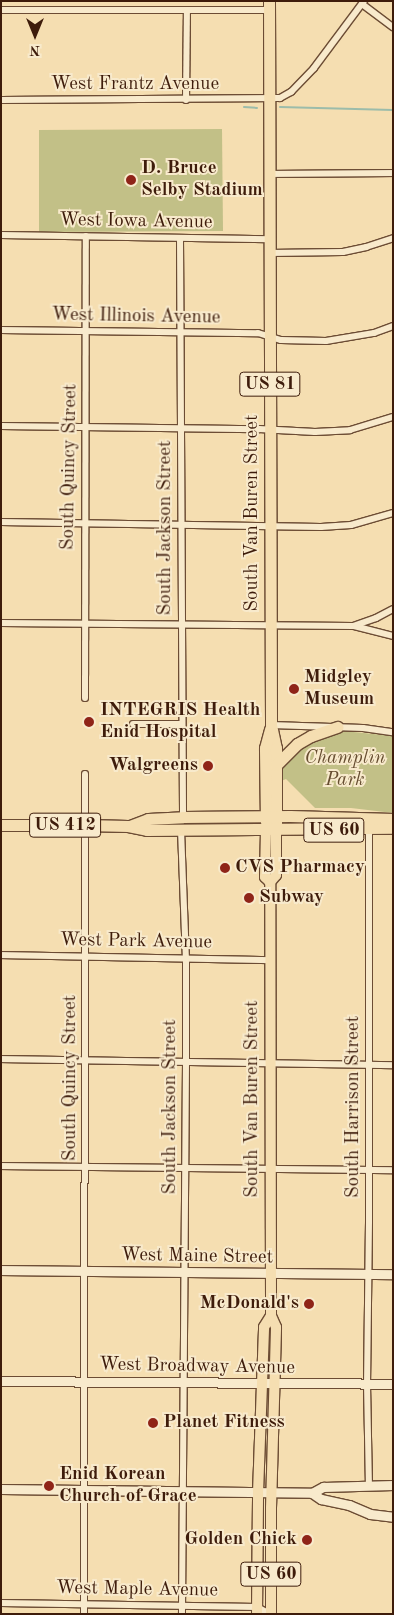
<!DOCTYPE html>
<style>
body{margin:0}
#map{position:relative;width:394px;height:1615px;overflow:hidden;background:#f5deb1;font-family:"Old Standard TT",serif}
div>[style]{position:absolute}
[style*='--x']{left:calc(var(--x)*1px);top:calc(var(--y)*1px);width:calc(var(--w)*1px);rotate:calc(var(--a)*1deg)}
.green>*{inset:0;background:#c2c087}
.stream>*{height:2px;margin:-1px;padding:0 1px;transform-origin:1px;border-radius:1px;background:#9cbcaa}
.roads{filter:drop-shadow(1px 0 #6c4c34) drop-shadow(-1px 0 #6c4c34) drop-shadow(0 1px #6c4c34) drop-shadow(0 -1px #6c4c34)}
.street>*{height:6px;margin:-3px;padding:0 3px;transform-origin:3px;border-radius:3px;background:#f8eacc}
.secondary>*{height:9px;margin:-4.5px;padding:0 4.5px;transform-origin:4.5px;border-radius:4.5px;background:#f8eacc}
.primary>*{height:10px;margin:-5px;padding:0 5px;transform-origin:5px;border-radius:5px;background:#f5deb1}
.highway>*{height:11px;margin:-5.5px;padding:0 5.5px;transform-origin:5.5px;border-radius:5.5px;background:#f5deb1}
.dots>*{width:14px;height:14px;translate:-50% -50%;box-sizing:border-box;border:2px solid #f8eacc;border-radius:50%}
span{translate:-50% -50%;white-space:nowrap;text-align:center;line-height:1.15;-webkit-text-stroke:4px #f8eacc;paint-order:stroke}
.shield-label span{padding:1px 4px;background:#f8eacc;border:1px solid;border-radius:4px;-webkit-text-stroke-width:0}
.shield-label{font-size:18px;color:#3e1c0b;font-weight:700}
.street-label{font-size:19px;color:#3e1c0b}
.poi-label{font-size:19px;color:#3e1c0b;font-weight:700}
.left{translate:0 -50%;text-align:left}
.right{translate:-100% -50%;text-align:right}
.park-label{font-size:19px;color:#664d30;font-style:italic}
.frame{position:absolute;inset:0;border:2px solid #3e1c0b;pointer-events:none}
.north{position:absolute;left:10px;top:10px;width:50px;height:50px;-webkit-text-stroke:4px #f8eacc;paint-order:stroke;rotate:180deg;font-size:14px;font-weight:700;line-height:20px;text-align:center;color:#3e1c0b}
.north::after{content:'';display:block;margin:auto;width:18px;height:22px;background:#3e1c0b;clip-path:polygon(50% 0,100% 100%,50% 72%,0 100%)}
</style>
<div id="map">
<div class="green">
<i style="clip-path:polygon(222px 129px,223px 231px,39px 232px,39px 130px)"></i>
<i style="clip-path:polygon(344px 731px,393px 736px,393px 813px,351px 808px,315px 808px,286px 779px,281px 781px,281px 763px,302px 745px,328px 734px)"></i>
</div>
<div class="stream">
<i style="--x:244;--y:107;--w:13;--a:4"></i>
<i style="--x:280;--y:107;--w:113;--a:1.5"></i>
</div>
<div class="roads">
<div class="street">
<i style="--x:362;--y:4;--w:39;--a:37"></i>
<i style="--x:1;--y:10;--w:268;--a:0"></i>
<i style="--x:1;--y:100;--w:279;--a:-0.4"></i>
<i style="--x:280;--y:98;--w:13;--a:-29"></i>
<i style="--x:291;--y:92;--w:33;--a:-46"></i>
<i style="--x:314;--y:68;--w:84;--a:-53.3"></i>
<i style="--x:186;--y:100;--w:90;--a:-89.4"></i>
<i style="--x:269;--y:174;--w:124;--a:-0.5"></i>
<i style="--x:1;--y:235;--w:269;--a:0.9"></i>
<i style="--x:180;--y:238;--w:579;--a:89.7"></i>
<i style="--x:269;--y:253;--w:74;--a:-0.8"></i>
<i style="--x:343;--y:252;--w:24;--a:-12"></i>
<i style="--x:366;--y:247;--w:28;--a:-18"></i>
<i style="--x:1;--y:330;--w:257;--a:0.7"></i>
<i style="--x:258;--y:333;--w:24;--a:17"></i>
<i style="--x:281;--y:340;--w:45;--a:1.3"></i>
<i style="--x:326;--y:341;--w:49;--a:-9.5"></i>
<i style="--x:374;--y:333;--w:20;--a:-20"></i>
<i style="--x:1;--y:426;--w:258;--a:0.7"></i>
<i style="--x:259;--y:429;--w:56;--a:3.1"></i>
<i style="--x:315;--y:432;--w:35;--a:-3"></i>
<i style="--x:350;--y:430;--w:45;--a:-16.8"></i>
<i style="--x:1;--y:522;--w:320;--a:0.9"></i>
<i style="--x:321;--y:527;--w:30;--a:-4"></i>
<i style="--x:351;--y:525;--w:44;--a:-15.9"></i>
<i style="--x:1;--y:623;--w:352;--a:0.5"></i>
<i style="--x:353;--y:626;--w:24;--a:-19"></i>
<i style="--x:376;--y:618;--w:19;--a:-28"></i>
<i style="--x:354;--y:626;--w:40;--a:14.4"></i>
<i style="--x:85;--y:698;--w:462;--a:-89.9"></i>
<i style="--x:133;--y:724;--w:48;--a:0"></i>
<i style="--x:271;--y:725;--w:92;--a:1.9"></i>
<i style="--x:363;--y:728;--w:30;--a:8"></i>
<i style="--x:181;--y:830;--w:128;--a:87.8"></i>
<i style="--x:186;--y:958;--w:105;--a:90"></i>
<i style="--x:186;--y:1063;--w:551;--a:90.42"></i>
<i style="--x:369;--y:830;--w:392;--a:90"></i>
<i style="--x:369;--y:1222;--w:162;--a:90.7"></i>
<i style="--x:367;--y:1384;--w:101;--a:88.9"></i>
<i style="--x:1;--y:955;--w:270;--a:1.1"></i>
<i style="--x:1;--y:1059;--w:392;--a:0.9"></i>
<i style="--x:1;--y:1166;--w:392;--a:0.6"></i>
<i style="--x:1;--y:1603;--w:256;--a:0.9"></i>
<i style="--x:257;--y:1607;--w:15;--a:28"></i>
<i style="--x:84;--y:1614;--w:840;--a:-89.93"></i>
</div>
<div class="secondary">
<i style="--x:1;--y:1270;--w:392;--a:0.6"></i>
<i style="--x:1;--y:1381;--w:392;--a:0.4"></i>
<i style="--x:1;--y:1489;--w:311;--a:0.7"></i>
<i style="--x:312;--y:1493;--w:13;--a:-29"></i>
<i style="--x:323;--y:1487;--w:70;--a:-1.6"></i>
<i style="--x:312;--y:1493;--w:11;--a:34"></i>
<i style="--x:321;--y:1499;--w:29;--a:12"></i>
<i style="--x:349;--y:1505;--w:23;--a:23"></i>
<i style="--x:370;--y:1514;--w:23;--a:7"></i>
</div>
<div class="primary">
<i style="--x:266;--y:830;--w:47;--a:91.2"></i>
<i style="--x:265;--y:877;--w:7;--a:45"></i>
<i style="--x:257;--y:1614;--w:121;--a:-89.5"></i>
<i style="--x:258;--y:1493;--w:166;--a:-87.9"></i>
<i style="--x:264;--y:1327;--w:13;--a:-58"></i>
<i style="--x:271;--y:1614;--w:106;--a:-90"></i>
<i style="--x:271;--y:1508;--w:181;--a:-88.4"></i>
<i style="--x:276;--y:1327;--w:12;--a:-114"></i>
<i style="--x:271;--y:1316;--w:21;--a:-90"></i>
<i style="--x:271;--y:1295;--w:413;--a:-90.1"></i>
<i style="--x:270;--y:882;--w:9;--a:-49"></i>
<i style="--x:276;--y:875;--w:45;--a:-90"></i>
</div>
<div class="highway">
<i style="--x:269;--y:1;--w:724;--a:89.84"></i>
<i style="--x:271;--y:725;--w:24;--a:78"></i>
<i style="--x:276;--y:748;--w:82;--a:90"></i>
<i style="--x:276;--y:765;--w:30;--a:-45"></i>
<i style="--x:297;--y:744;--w:16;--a:-30"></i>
<i style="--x:311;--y:736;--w:28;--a:-19"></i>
<i style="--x:266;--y:822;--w:74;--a:-90.8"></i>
<i style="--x:265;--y:748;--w:20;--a:-75"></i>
<i style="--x:1;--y:825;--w:84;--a:0"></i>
<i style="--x:85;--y:825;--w:43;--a:1.3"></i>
<i style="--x:128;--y:826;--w:19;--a:12"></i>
<i style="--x:147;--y:830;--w:246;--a:-0.5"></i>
<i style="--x:130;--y:826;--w:19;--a:-21"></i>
<i style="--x:148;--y:819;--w:35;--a:-3"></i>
<i style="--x:183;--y:817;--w:107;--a:-0.5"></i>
<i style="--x:290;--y:816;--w:103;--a:1.7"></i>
</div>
</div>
<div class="dots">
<i style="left:131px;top:180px;background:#8f2418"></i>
<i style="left:294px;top:689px;background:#8f2418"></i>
<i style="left:89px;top:722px;background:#8f2418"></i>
<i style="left:208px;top:766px;background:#8f2418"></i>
<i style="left:225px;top:868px;background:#8f2418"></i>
<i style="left:249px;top:898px;background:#8f2418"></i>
<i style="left:309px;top:1304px;background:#8f2418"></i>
<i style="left:153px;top:1423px;background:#8f2418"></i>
<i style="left:49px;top:1486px;background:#8f2418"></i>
<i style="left:307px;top:1540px;background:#8f2418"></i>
</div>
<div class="shield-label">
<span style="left:270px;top:384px">US 81</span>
<span style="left:65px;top:825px">US 412</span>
<span style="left:334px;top:830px">US 60</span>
<span style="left:271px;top:1574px">US 60</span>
</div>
<div class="street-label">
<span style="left:135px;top:85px">West Frantz Avenue</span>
<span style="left:136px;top:222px;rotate:1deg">West Iowa Avenue</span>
<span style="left:136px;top:317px;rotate:1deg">West Illinois Avenue</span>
<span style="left:70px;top:467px;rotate:-89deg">South Quincy Street</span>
<span style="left:253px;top:513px;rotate:-90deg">South Van Buren Street</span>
<span style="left:166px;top:528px;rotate:-90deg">South Jackson Street</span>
<span style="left:136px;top:942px;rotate:1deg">West Park Avenue</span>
<span style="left:71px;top:1078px;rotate:-90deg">South Quincy Street</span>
<span style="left:253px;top:1099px;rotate:-90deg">South Van Buren Street</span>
<span style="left:171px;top:1107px;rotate:-90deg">South Jackson Street</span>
<span style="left:354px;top:1107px;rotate:-90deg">South Harrison Street</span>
<span style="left:197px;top:1257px;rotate:1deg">West Maine Street</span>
<span style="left:197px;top:1367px;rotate:1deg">West Broadway Avenue</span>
<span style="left:137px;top:1590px;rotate:1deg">West Maple Avenue</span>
</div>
<div class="poi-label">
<span class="left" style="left:141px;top:180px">D. Bruce<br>Selby Stadium</span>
<span class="left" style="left:304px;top:689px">Midgley<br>Museum</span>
<span class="left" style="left:100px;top:722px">INTEGRIS Health<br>Enid Hospital</span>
<span class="right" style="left:198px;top:766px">Walgreens</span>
<span class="left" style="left:235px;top:868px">CVS Pharmacy</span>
<span class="left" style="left:259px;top:898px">Subway</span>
<span class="right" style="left:299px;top:1304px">McDonald's</span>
<span class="left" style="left:163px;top:1423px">Planet Fitness</span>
<span class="left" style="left:59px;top:1486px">Enid Korean<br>Church of Grace</span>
<span class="right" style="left:297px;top:1540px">Golden Chick</span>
</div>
<div class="park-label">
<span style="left:345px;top:770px">Champlin<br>Park</span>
</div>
<div class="frame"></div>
<div class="north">N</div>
</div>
